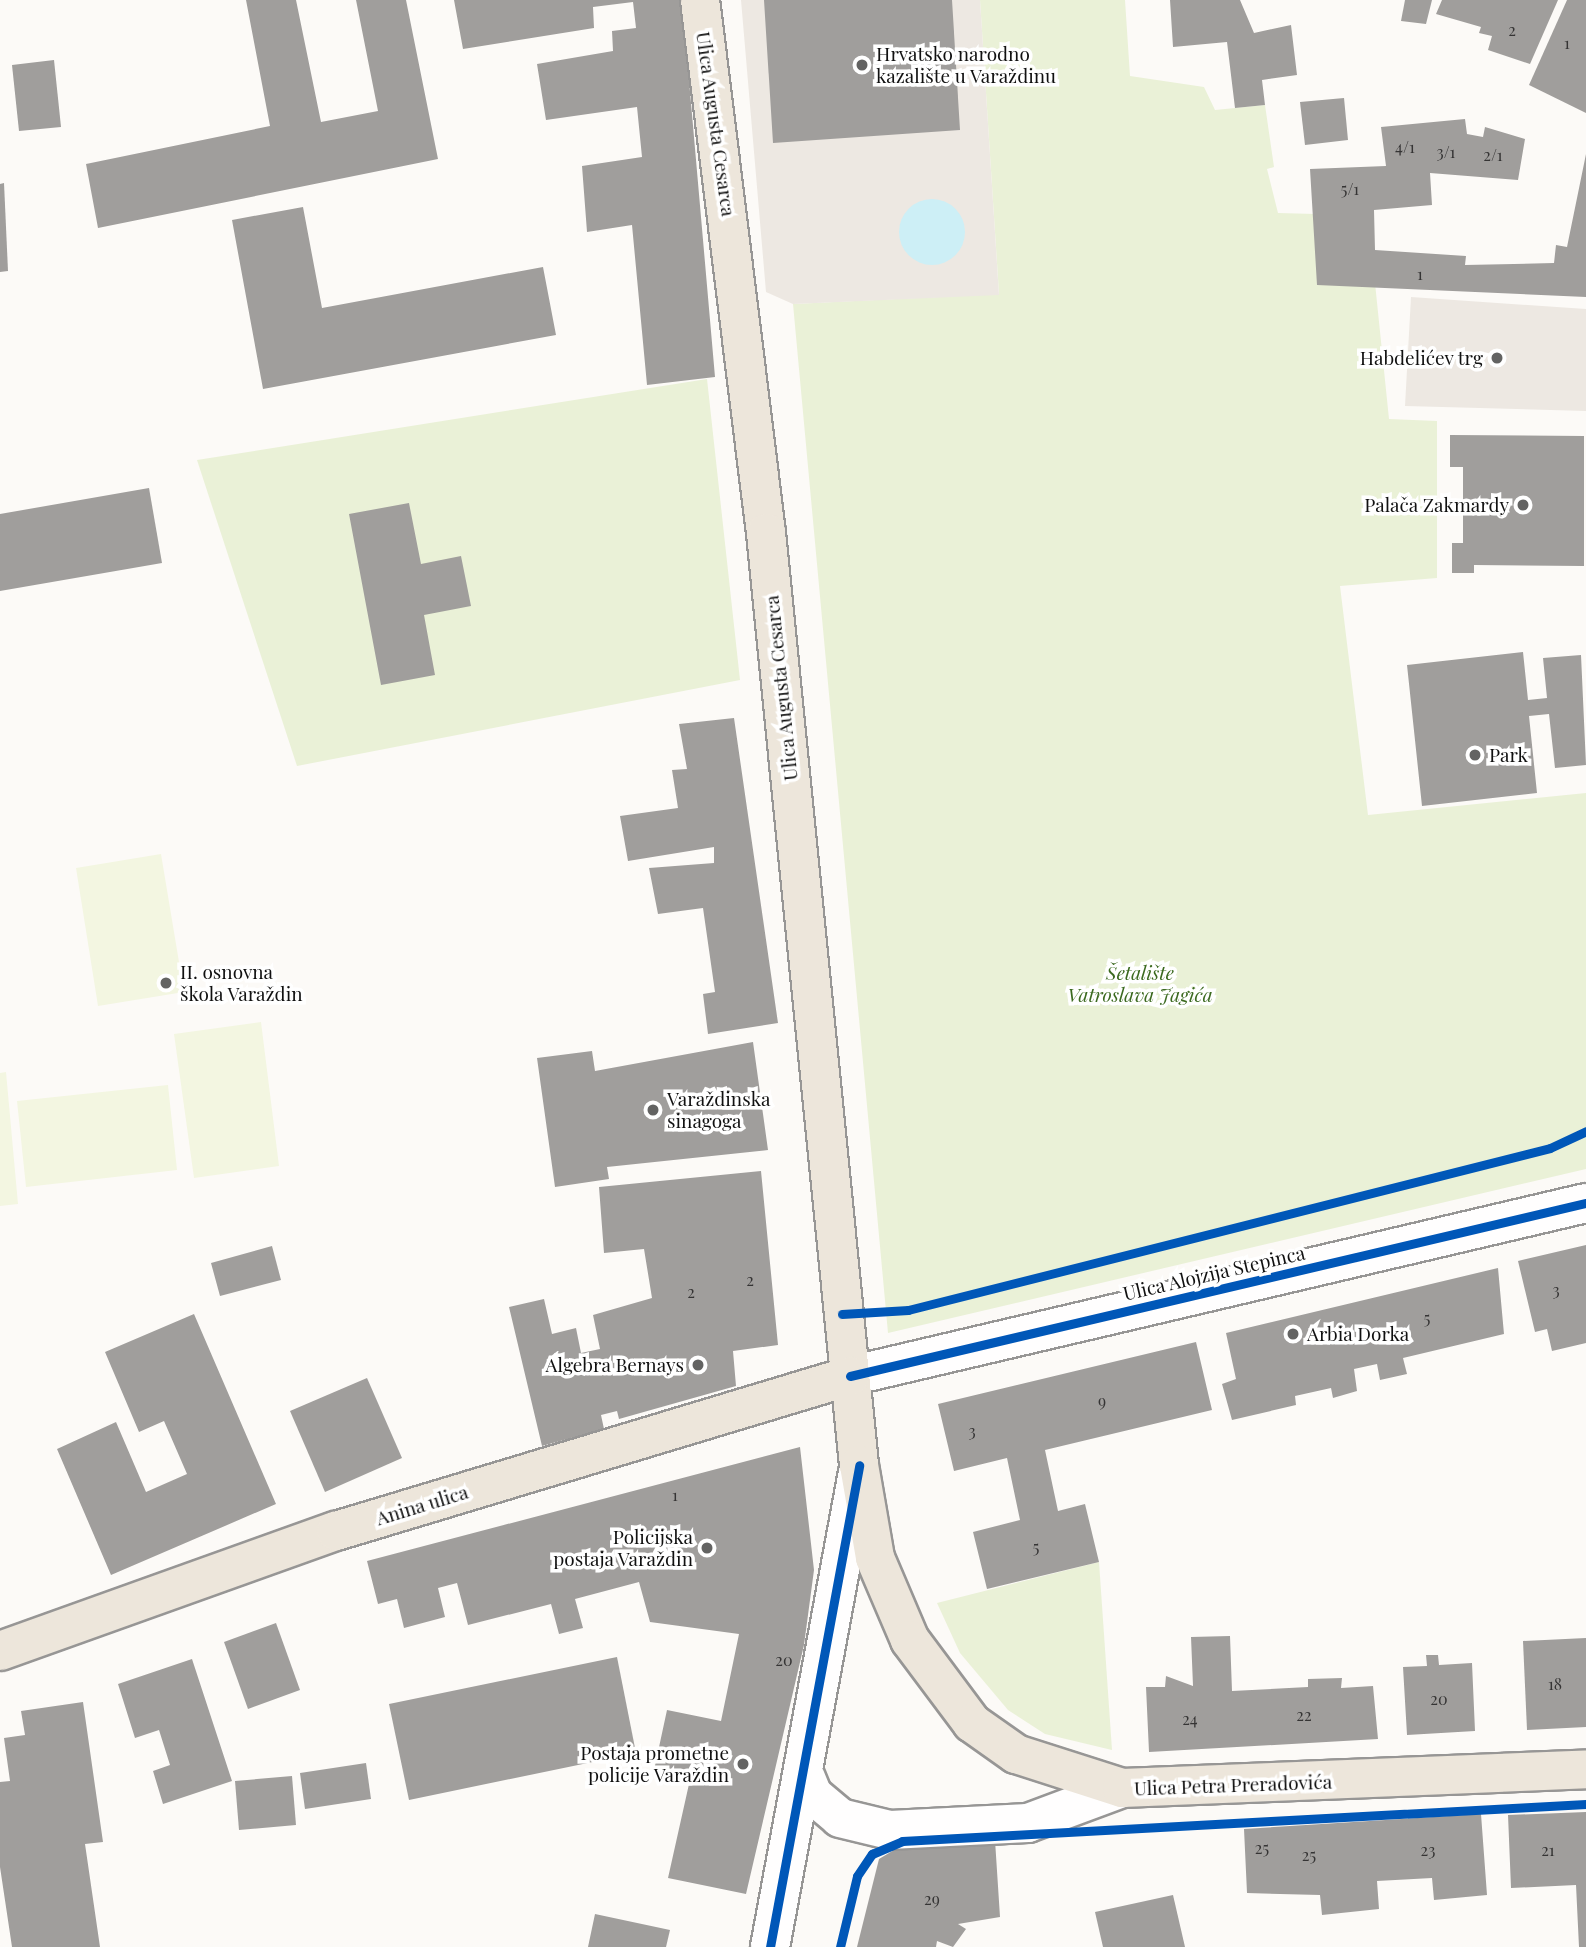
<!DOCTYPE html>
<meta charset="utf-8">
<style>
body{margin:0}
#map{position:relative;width:1586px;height:1947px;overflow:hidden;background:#fcfaf7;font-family:"Playfair Display",serif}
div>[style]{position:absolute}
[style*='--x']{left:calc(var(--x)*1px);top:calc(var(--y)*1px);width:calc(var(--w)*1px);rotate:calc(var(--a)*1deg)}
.green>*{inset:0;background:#eaf1d7}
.pitch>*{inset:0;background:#f3f6e1}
.plaza>*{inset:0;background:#ede8e2}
.water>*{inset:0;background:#cdeff6}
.round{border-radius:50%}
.building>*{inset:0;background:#a09e9c}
.roads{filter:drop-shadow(2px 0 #979695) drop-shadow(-2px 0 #979695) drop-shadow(0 2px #979695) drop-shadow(0 -2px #979695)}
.minor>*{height:38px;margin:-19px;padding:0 19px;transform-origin:19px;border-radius:19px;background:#fffefe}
.major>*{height:38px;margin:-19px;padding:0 19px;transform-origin:19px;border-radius:19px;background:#ede6db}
.cycleway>*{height:9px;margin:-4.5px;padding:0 4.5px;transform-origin:4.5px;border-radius:4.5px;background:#0057b8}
.dots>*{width:19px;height:19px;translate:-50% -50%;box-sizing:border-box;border:4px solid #fff;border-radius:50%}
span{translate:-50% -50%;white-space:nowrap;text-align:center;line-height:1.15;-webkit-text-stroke:7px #fff;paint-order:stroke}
.number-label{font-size:16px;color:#353434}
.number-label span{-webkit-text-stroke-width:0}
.poi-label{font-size:19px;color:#111}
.left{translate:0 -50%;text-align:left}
.right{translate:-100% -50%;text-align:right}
.street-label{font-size:19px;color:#111}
.park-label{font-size:19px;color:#3c6a20;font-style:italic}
</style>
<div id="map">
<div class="green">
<i style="clip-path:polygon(980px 0,1125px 0,1130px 76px,1204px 87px,1215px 110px,1265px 105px,1274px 167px,1267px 169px,1278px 213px,1316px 214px,1375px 283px,1389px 419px,1437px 421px,1437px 578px,1340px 586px,1368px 815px,1586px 793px,1586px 1169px,888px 1333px,793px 304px,999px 294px)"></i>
<i style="clip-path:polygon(707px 379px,740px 680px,297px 766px,197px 460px)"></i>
<i style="clip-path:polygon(1099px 1562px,1112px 1750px,1045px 1734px,1008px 1710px,960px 1653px,937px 1603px)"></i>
</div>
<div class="pitch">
<i style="clip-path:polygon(161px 854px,184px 992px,98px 1006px,76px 868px)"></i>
<i style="clip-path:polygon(261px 1022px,279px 1166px,194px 1178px,174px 1034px)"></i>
<i style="clip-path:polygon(6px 1072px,18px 1204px,0 1206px,0 1073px)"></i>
<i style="clip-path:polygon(168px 1085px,177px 1170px,26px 1187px,17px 1101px)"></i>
</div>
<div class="plaza">
<i style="clip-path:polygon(741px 0,980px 0,999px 295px,793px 304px,766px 292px)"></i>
<i style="clip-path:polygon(1411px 297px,1586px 309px,1586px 411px,1405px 406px)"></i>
</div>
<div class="water">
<i class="round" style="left:899px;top:199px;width:66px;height:66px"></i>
</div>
<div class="building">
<i style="clip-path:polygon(246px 0,296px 0,321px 122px,378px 111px,356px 0,406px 0,438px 159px,98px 228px,86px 164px,270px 126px)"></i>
<i style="clip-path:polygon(454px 0,682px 0,715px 377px,647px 385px,632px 225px,587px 232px,582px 166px,642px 157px,637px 107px,546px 120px,537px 64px,613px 51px,612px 31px,636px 28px,633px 2px,593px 7px,594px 28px,463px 49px)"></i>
<i style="clip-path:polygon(764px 0,952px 0,960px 130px,773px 143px)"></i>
<i style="clip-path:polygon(1170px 0,1240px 0,1254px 33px,1291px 25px,1297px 75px,1262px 80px,1265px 105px,1235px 108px,1227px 42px,1173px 47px)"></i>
<i style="clip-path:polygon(1405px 0,1432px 0,1426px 24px,1401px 21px)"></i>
<i style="clip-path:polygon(1442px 0,1558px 0,1530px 64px,1488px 50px,1492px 36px,1479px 33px,1481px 27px,1436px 14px)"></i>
<i style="clip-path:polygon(1567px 0,1586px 0,1586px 113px,1529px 85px)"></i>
<i style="clip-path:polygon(54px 60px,61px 127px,19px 131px,12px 65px)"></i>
<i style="clip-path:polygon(1344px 98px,1348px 140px,1305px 145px,1300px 102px)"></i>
<i style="clip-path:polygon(1465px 119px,1467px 134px,1483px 137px,1485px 127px,1525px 139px,1518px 180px,1430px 173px,1432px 205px,1374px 210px,1375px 250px,1466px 256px,1465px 265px,1554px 263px,1556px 245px,1567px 247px,1586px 154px,1586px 297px,1317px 285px,1310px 169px,1386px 166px,1381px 127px)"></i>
<i style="clip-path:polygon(4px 183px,8px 271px,0 272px,0 184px)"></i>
<i style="clip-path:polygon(303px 207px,322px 308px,543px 267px,556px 335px,263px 389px,232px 220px)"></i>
<i style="clip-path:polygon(1450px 435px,1584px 436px,1584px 566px,1474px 565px,1474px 573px,1452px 573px,1452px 543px,1463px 543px,1463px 467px,1450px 467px)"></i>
<i style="clip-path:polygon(149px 488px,162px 563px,0 591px,0 514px)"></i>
<i style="clip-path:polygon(409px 503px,421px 564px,461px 556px,471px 606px,424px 615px,435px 675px,381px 685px,349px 514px)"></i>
<i style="clip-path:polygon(1523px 652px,1528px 700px,1547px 698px,1543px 658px,1581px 655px,1586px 765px,1555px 768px,1549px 714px,1529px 716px,1537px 793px,1422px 806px,1407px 665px)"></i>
<i style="clip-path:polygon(734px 718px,778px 1023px,708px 1034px,703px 994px,715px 992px,703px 908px,658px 914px,649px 868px,714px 863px,714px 847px,628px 861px,620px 816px,678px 808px,672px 770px,687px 769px,679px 724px)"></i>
<i style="clip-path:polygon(753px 1042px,768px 1150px,607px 1167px,609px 1179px,555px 1187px,537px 1058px,592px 1051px,595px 1071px)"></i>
<i style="clip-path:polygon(761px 1171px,778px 1345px,733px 1351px,736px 1386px,619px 1419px,617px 1411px,601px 1415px,604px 1429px,542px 1446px,509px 1307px,544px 1299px,552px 1334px,576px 1328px,581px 1353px,600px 1349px,593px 1315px,652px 1298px,644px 1249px,604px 1253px,599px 1187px)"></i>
<i style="clip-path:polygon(1586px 1245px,1586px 1343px,1552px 1351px,1547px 1329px,1535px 1332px,1518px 1261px)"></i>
<i style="clip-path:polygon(272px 1246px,281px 1280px,220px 1296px,211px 1263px)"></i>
<i style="clip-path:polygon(1498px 1268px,1504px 1334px,1403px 1358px,1407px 1374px,1380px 1380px,1377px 1364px,1354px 1369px,1357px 1391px,1333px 1398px,1331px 1388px,1295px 1396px,1296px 1405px,1232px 1420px,1222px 1384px,1236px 1379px,1226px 1333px)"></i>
<i style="clip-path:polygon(194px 1314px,276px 1504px,111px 1575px,57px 1449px,116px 1422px,146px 1492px,187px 1474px,164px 1421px,139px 1432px,105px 1352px)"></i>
<i style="clip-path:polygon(1196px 1342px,1212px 1410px,1045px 1450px,1058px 1511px,1085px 1504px,1099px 1562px,987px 1589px,973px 1532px,1020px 1520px,1007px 1458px,954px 1471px,938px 1404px)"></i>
<i style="clip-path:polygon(367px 1378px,402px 1458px,325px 1492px,290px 1411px)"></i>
<i style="clip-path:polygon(800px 1447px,814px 1570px,804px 1645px,746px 1894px,668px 1878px,689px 1784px,653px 1775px,667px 1710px,721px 1721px,739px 1634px,650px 1622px,639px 1582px,575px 1599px,583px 1628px,559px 1634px,551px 1604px,468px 1625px,457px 1583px,438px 1588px,445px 1617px,404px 1628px,397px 1599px,378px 1604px,367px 1561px)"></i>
<i style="clip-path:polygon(276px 1623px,300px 1690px,248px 1709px,224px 1642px)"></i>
<i style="clip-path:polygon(1230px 1636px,1232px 1691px,1308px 1687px,1308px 1679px,1342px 1678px,1341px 1688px,1373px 1686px,1378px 1739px,1149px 1752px,1146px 1687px,1165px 1687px,1166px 1676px,1193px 1686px,1191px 1637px)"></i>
<i style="clip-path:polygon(1586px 1638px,1586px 1727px,1527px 1730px,1523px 1641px)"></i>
<i style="clip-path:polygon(1426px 1655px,1438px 1655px,1439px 1665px,1472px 1663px,1475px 1731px,1407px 1735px,1403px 1667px,1427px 1666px)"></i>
<i style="clip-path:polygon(617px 1657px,636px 1753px,409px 1800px,389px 1704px)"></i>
<i style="clip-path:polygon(192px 1659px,232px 1781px,163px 1804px,153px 1771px,170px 1765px,159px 1730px,135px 1738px,118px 1684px)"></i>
<i style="clip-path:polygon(83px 1702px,103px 1842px,85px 1844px,100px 1947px,12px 1947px,0 1867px,0 1782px,10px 1781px,4px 1738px,25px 1735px,21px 1711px)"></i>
<i style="clip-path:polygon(366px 1763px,371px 1799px,305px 1809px,300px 1773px)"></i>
<i style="clip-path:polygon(292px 1776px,296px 1825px,239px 1830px,235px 1781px)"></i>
<i style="clip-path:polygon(1586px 1812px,1586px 1947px,1579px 1947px,1576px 1885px,1511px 1888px,1508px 1815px)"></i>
<i style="clip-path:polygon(1481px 1814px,1487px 1895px,1434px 1900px,1432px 1878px,1377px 1881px,1379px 1909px,1322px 1915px,1320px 1895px,1247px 1893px,1244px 1829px)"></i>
<i style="clip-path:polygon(995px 1840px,1000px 1917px,958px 1924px,966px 1929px,953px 1947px,937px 1941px,936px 1947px,857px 1947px,879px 1859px,899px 1847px)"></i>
<i style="clip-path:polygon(1173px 1895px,1185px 1947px,1103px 1947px,1095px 1912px)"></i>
<i style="clip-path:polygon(595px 1914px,670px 1930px,666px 1947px,588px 1947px)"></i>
</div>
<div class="roads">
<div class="minor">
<i style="--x:850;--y:1376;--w:756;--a:-13.23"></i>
<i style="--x:806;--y:1778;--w:18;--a:68"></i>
<i style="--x:813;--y:1795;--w:35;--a:40"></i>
<i style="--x:840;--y:1818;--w:51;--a:13.5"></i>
<i style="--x:890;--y:1830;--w:138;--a:-2.9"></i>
<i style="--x:1028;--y:1823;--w:100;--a:-20.4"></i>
<i style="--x:770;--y:1947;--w:481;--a:-79.5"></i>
</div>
<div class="major">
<i style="--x:700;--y:0;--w:537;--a:82.94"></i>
<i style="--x:766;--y:533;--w:937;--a:84.3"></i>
<i style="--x:859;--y:1465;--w:94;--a:80.2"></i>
<i style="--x:875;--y:1558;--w:89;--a:66.9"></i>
<i style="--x:910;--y:1640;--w:104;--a:53.2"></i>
<i style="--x:972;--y:1723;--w:54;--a:35.2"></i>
<i style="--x:1016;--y:1754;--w:111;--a:17.8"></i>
<i style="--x:1122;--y:1788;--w:464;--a:-2.3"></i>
<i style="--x:0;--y:1651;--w:357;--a:-19.7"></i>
<i style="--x:336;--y:1531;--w:537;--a:-16.78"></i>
</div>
</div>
<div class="cycleway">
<i style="--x:842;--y:1314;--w:66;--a:-3.5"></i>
<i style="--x:908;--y:1310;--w:662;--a:-14.16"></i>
<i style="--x:1550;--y:1148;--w:40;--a:-25"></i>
<i style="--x:850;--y:1376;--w:756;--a:-13.23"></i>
<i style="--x:770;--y:1947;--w:490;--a:-79.5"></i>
<i style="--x:840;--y:1947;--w:73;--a:-76.5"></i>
<i style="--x:857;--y:1876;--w:27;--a:-56"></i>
<i style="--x:872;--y:1854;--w:33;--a:-23"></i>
<i style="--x:902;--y:1841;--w:685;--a:-3.1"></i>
</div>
<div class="dots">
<i style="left:862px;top:65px;background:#636362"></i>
<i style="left:1497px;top:358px;background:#636362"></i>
<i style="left:1523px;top:505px;background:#636362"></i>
<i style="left:1475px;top:755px;background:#636362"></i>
<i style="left:166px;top:983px;background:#636362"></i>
<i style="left:653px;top:1110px;background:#636362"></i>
<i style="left:1293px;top:1334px;background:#636362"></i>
<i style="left:698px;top:1365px;background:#636362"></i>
<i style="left:707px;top:1548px;background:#636362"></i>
<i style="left:743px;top:1764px;background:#636362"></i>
</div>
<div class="number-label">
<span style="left:1512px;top:30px">2</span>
<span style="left:1567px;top:43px">1</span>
<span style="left:1405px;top:147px">4/1</span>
<span style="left:1446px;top:152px">3/1</span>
<span style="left:1493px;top:155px">2/1</span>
<span style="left:1350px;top:189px">5/1</span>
<span style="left:1420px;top:274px">1</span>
<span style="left:750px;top:1280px">2</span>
<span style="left:1556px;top:1290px">3</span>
<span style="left:691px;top:1292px">2</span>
<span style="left:1427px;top:1318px">5</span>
<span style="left:1102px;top:1401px">9</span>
<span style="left:972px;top:1431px">3</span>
<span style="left:675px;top:1495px">1</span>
<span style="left:1036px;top:1547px">5</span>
<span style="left:784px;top:1660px">20</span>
<span style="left:1555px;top:1684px">18</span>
<span style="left:1439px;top:1699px">20</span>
<span style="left:1304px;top:1715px">22</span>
<span style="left:1190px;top:1719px">24</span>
<span style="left:1262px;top:1848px">25</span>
<span style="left:1428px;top:1850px">23</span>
<span style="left:1548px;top:1850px">21</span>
<span style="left:1309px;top:1855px">25</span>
<span style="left:932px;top:1899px">29</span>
</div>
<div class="poi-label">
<span class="left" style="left:876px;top:65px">Hrvatsko narodno<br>kazalište u Varaždinu</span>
<span class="right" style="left:1483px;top:358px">Habdelićev trg</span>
<span class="right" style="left:1509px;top:505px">Palača Zakmardy</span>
<span class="left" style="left:1489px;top:755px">Park</span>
<span class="left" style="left:180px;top:983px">II. osnovna<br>škola Varaždin</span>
<span class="left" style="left:667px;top:1110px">Varaždinska<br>sinagoga</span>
<span class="left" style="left:1307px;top:1334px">Arbia Dorka</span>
<span class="right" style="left:684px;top:1365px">Algebra Bernays</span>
<span class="right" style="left:693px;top:1548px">Policijska<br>postaja Varaždin</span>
<span class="right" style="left:729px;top:1764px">Postaja prometne<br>policije Varaždin</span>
</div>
<div class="street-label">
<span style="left:716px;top:124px;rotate:82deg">Ulica Augusta Cesarca</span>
<span style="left:781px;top:688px;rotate:-96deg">Ulica Augusta Cesarca</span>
<span style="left:1214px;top:1273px;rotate:-13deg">Ulica Alojzija Stepinca</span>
<span style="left:422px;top:1505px;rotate:-17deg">Anina ulica</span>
<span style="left:1233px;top:1785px;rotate:-2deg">Ulica Petra Preradovića</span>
</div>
<div class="park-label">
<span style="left:1140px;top:984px">Šetalište<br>Vatroslava Jagića</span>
</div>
</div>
